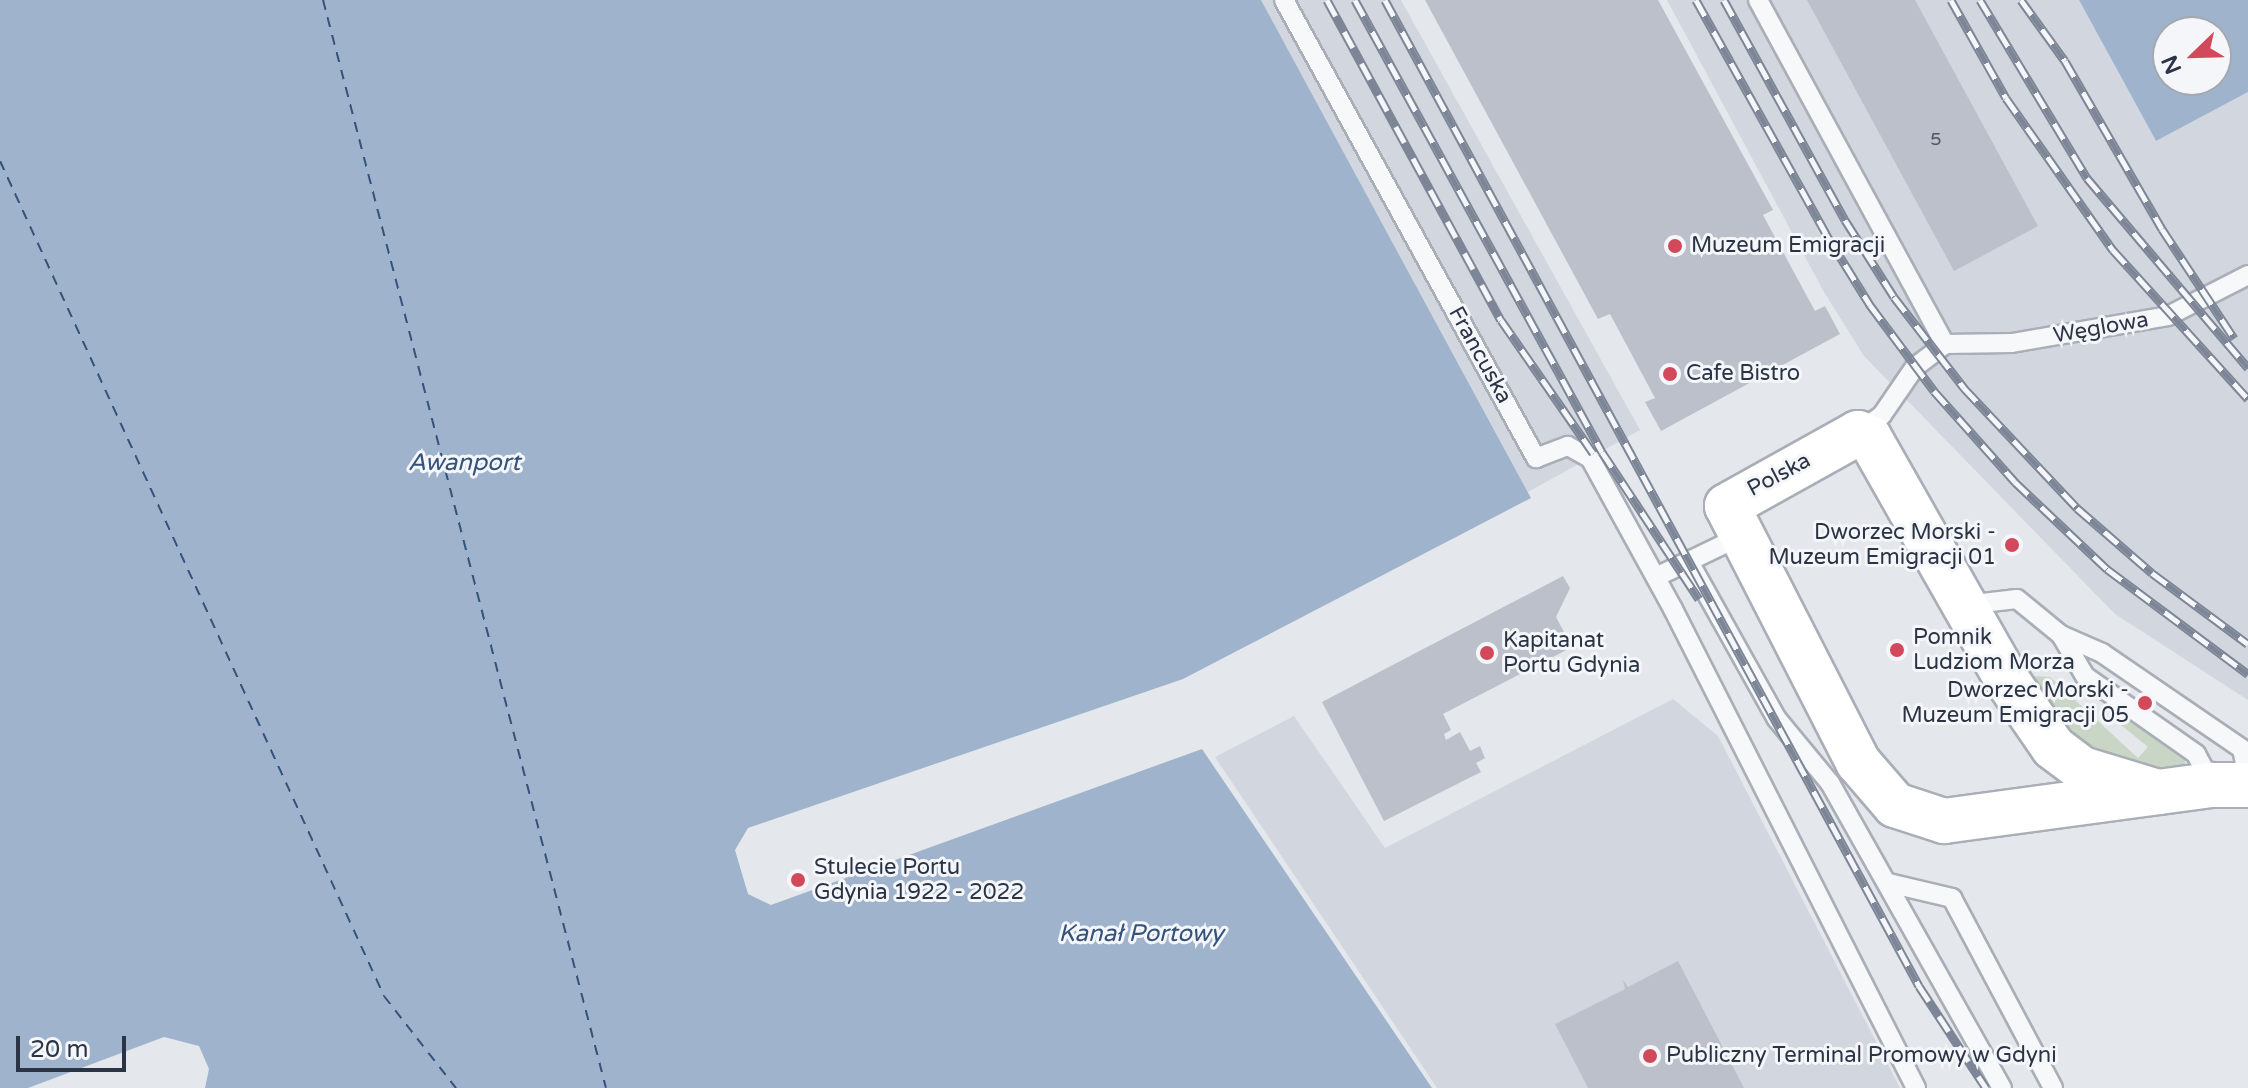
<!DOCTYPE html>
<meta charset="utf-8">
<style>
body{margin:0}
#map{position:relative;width:2248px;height:1088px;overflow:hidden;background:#e4e7ec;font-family:"Varela Round",sans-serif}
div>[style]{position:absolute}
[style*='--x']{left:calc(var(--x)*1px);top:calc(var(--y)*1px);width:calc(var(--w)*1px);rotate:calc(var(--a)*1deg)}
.built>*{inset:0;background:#d2d6de}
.green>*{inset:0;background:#c9d6c5}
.water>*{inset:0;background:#9fb4cc}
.ferry>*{height:2px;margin-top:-1px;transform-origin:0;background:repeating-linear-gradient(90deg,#34527a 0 10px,transparent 0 18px)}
.building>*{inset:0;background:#bbc0ca}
.roads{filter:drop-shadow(2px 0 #a9aeb7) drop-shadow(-2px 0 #a9aeb7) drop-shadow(0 2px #a9aeb7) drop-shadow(0 -2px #a9aeb7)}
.lane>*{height:18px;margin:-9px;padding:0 9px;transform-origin:9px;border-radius:9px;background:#f7f8fa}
.highway>*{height:44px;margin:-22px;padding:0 22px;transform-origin:22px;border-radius:22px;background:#fff}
.rail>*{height:9px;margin-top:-4.5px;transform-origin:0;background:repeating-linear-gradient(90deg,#f4f6f9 0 18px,#7d8696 0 36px);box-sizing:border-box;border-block:2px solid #7d8696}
.dots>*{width:22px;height:22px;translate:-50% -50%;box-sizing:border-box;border:4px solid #f4f6f9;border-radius:50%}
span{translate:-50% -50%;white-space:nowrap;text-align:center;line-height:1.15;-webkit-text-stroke:6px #f4f6f9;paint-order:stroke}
.number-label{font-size:18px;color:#4f5766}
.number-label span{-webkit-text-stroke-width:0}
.poi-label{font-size:22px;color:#2b3445}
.left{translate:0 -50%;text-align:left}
.right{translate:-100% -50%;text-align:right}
.street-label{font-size:22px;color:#2b3445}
.water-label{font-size:24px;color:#34527a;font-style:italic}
.north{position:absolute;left:2152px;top:16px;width:80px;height:80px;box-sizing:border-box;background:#f4f6f9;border:2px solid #a4a8b1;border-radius:50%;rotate:247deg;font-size:22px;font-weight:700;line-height:32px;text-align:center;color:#2b3445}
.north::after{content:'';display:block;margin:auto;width:28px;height:36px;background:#d1495b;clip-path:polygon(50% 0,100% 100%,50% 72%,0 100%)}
.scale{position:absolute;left:16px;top:1036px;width:110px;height:36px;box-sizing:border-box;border:4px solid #2b3445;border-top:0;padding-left:10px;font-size:24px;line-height:28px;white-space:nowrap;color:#2b3445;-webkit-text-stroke:6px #f4f6f9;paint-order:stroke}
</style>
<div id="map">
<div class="built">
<i style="clip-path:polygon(1261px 0,1401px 0,1640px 430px,1528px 492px)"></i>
<i style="clip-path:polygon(1667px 0,2079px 0,2156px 141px,2248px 92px,2248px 700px,2115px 614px,1864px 356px,1824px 292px)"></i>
<i style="clip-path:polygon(1673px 699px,1718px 736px,1900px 1088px,1437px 1088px,1215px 757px,1294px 716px,1385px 848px)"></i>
</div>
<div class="green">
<i style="clip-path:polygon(2032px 676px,2050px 677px,2138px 758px,2148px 747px,2110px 716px,2114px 710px,2185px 760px,2186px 767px,2145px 769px,2097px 757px,2051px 715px)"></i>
</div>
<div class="water">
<i style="clip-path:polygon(0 0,1261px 0,1531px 498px,1183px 679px,748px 828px,735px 850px,748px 894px,771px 905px,1202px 749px,1432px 1088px,205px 1088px,209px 1069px,199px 1046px,164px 1037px,28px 1088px,0 1088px)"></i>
<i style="clip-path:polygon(evenodd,2079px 0,2248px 0,2248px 92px,2156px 141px,2079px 0,2168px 32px,2216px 32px,2216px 80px,2168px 80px,2168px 32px)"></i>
</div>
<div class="ferry">
<i style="--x:323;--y:0;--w:1124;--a:75.42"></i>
<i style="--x:0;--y:161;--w:919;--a:65.3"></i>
<i style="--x:384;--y:996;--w:117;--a:52"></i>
</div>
<div class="building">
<i style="clip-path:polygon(1425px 0,1658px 0,1773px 210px,1763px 215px,1815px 311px,1825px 306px,1840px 334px,1661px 431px,1645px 402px,1655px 398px,1610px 314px,1598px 319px)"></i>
<i style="clip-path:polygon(1807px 0,1915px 0,2038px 226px,1954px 271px)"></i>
<i style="clip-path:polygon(1563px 576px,1570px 588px,1556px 617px,1572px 647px,1443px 714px,1451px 730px,1444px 734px,1446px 740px,1460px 732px,1470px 751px,1480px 746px,1485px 758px,1476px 763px,1481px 772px,1384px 821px,1322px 702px)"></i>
<i style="clip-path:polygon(1678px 961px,1744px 1088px,1588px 1088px,1555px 1024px,1625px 989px,1623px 980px,1628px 987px)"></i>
</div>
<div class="roads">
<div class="lane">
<i style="--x:1284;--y:0;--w:523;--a:61.18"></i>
<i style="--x:1536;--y:458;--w:34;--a:-21"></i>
<i style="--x:1568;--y:446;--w:25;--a:29"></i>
<i style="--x:1590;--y:458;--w:172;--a:61.2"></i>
<i style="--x:1673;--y:609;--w:537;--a:63.1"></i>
<i style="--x:1758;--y:0;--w:392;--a:61.5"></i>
<i style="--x:1858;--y:432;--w:29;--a:-35"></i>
<i style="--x:1882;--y:415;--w:58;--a:-55.5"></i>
<i style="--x:1915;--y:367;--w:38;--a:-37"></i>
<i style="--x:1945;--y:344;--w:67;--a:-0.9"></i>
<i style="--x:2012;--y:343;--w:158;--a:-9.8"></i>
<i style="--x:2168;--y:316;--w:90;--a:-27.1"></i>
<i style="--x:1688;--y:560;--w:182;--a:60.8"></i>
<i style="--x:1777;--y:719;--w:83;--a:50.4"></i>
<i style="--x:1830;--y:783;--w:350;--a:60.6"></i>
<i style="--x:1656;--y:577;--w:92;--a:-25.7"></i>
<i style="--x:1965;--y:605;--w:52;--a:-6.6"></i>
<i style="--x:2017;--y:599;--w:57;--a:39.3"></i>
<i style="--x:2061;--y:635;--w:45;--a:23.7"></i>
<i style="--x:2102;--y:653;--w:170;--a:34.4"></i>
<i style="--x:2242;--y:749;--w:30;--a:78"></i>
<i style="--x:2061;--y:635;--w:48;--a:59.7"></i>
<i style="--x:2085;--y:676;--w:136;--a:35.1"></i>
<i style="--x:2196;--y:754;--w:34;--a:62"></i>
<i style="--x:1889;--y:883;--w:65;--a:13.4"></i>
<i style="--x:1952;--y:898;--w:215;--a:62"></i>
</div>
<div class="highway">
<i style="--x:2158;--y:792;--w:79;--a:-163.2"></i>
<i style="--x:2082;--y:769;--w:36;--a:-143"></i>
<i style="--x:2053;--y:747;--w:81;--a:-124.5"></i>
<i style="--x:2007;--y:680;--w:279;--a:-119.6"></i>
<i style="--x:1869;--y:437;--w:12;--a:-160"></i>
<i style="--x:1858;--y:433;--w:150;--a:150.9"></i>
<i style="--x:1727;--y:506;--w:288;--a:62.9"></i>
<i style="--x:1858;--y:762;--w:57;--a:49.3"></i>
<i style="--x:1895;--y:805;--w:52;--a:18.1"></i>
<i style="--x:1944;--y:821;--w:270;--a:-7.7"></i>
<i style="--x:2212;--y:785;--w:36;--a:0"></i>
</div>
</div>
<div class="rail">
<i style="--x:1327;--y:0;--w:364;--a:61.5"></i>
<i style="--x:1501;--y:320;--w:162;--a:55.3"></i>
<i style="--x:1355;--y:0;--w:515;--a:61.35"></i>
<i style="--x:1602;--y:452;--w:176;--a:56.6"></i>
<i style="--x:1385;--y:0;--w:1121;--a:61.56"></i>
<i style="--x:1919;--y:986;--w:122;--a:56.7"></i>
<i style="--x:1696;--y:0;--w:268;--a:60.9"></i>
<i style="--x:1826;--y:234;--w:84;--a:58.2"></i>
<i style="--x:1870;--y:305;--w:107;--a:53.3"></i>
<i style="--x:1934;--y:391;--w:122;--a:48.3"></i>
<i style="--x:2015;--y:482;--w:127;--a:43.4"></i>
<i style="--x:2107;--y:569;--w:176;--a:36.7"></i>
<i style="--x:1724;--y:0;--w:251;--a:61.2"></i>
<i style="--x:1845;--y:220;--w:91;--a:57.5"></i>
<i style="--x:1894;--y:297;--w:115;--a:52.4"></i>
<i style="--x:1964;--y:388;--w:165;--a:46.7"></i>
<i style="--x:2077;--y:508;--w:99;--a:40.9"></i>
<i style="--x:2152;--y:573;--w:119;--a:36.5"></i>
<i style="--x:1951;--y:0;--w:112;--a:60.7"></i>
<i style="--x:2006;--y:98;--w:186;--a:54.9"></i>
<i style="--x:2113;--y:250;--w:201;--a:47.8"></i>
<i style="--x:1980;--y:0;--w:208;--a:59"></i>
<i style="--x:2087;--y:178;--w:249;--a:49.7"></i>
<i style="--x:2021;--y:0;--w:75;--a:54.2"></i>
<i style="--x:2065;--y:61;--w:194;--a:60"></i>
<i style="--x:2162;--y:229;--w:131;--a:56.6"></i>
</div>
<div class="dots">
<i style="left:1675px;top:246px;background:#d1495b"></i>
<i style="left:1670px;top:374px;background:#d1495b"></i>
<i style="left:2012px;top:545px;background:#d1495b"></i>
<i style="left:1897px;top:650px;background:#d1495b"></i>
<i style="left:1487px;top:653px;background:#d1495b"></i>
<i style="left:2145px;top:703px;background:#d1495b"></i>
<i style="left:798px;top:880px;background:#d1495b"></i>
<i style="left:1650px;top:1056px;background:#d1495b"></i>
</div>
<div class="number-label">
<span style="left:1936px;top:139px">5</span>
</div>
<div class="poi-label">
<span class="left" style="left:1691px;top:246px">Muzeum Emigracji</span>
<span class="left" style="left:1686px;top:374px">Cafe Bistro</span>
<span class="right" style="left:1996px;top:545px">Dworzec Morski -<br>Muzeum Emigracji 01</span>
<span class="left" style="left:1913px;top:650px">Pomnik<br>Ludziom Morza</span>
<span class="left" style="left:1503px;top:653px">Kapitanat<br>Portu Gdynia</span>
<span class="right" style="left:2129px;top:703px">Dworzec Morski -<br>Muzeum Emigracji 05</span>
<span class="left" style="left:814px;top:880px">Stulecie Portu<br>Gdynia 1922 - 2022</span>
<span class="left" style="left:1666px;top:1056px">Publiczny Terminal Promowy w Gdyni</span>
</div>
<div class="street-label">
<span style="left:2101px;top:328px;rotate:-10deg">Węglowa</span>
<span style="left:1480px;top:355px;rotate:61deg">Francuska</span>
<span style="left:1779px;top:475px;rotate:-28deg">Polska</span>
</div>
<div class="water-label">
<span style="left:464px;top:463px">Awanport</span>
<span style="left:1141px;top:934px">Kanał Portowy</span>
</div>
<div class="north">N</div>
<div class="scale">20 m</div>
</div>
